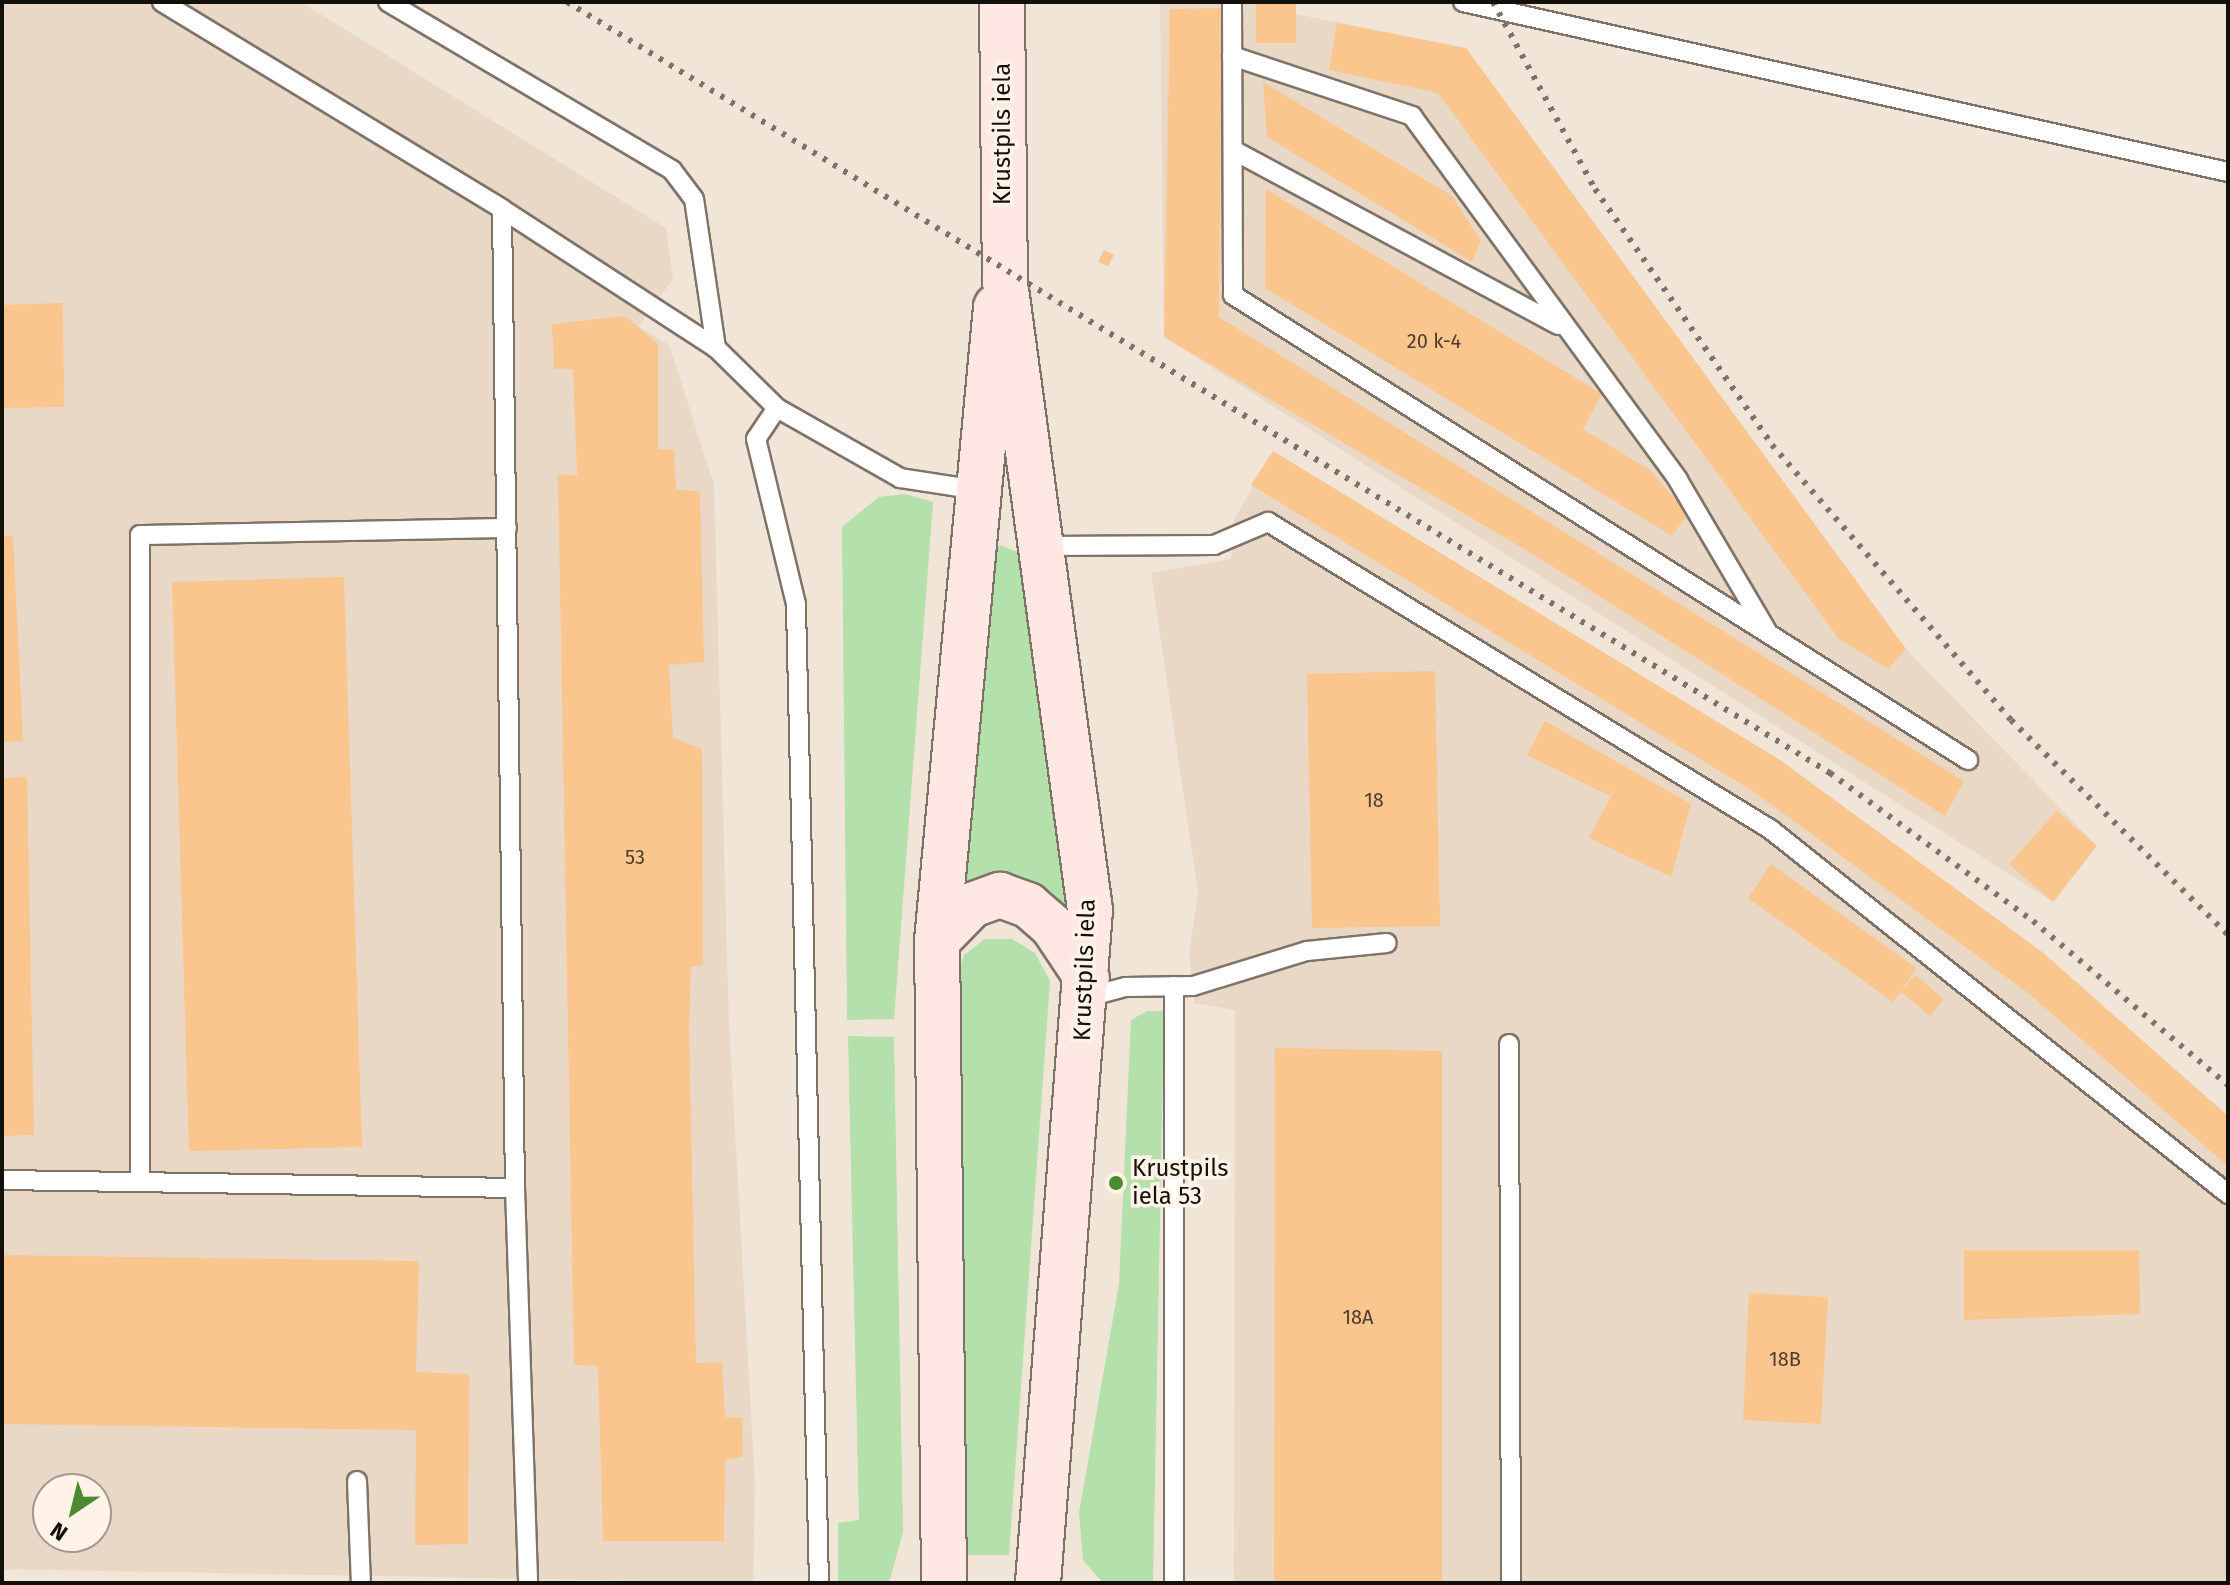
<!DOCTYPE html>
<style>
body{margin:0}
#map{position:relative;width:2230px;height:1585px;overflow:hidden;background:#f1e5d8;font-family:"Fira Sans",sans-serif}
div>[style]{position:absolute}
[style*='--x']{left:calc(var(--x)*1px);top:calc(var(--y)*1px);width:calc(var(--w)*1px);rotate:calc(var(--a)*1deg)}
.built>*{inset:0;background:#ead8c6}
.green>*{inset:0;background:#b3e0ab}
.building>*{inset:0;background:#fbc58e}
.roads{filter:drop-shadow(2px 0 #7f7368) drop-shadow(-2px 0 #7f7368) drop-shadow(0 2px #7f7368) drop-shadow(0 -2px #7f7368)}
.service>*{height:18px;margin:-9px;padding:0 9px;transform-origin:9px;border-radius:9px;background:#fff}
.secondary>*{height:44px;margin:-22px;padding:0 22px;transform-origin:22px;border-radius:22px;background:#ffe8e4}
.rail>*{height:6px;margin-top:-3px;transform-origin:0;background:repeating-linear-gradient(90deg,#7b736b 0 4px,transparent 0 12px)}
.dots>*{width:22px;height:22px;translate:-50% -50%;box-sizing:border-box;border:4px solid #fff2e6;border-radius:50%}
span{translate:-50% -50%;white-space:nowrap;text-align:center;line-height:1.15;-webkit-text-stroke:7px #fff2e6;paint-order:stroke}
.number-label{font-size:20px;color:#4d3c2c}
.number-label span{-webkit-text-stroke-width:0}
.street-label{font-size:24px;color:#130f0b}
.poi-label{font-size:24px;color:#130f0b}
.left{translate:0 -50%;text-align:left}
.frame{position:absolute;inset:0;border:4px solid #130f0b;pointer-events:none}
.north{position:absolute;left:32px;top:1473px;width:80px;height:80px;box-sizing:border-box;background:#fff2e6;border:2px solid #a1978e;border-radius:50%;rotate:215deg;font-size:22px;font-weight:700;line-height:32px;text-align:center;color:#130f0b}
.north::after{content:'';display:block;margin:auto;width:28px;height:36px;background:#498b2f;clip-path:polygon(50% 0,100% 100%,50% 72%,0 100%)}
</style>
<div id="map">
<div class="built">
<i style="clip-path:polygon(evenodd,2px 2px,301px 2px,666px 228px,673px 279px,638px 326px,669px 345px,714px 484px,729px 1024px,755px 1483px,753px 1583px,2px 1569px,2px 2px,48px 1489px,96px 1489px,96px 1537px,48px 1537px,48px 1489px)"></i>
<i style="clip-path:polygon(1160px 2px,1296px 4px,1296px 14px,1466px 48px,1906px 649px,2097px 846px,2053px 902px,1164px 337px)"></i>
<i style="clip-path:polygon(1273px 451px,1780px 760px,2042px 952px,2228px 1116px,2228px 1583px,1234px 1583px,1235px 1010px,1194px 1003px,1189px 953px,1198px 893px,1151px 573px,1231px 559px,1235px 518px)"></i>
</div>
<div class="green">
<i style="clip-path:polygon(905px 494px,933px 502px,894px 1019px,847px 1020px,842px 527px,879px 497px)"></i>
<i style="clip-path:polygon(1000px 545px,1025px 555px,1070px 912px,1044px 890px,961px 886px,987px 554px)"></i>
<i style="clip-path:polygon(985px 939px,1012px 939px,1035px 953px,1050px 981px,1009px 1555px,966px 1555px,957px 978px,964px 955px)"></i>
<i style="clip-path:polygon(1147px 1011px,1164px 1011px,1153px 1583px,1103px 1583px,1083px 1560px,1079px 1513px,1119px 1284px,1131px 1020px)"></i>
<i style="clip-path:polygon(848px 1036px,894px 1037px,903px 1532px,889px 1583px,838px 1583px,838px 1523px,859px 1520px)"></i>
</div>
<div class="building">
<i style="clip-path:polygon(1256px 3px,1296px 4px,1296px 43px,1256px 43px)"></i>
<i style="clip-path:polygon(1222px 8px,1219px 317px,1964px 781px,1945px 816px,1536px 556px,1164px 337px,1170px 9px)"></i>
<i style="clip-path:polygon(1337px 23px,1466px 48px,1906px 649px,1888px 669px,1839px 639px,1438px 93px,1329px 70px)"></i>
<i style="clip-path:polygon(1263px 82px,1452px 196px,1481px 241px,1472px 262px,1267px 137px)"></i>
<i style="clip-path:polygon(1266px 189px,1602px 394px,1583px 429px,1650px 470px,1688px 514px,1672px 536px,1265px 288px)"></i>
<i style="clip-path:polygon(1104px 250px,1114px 255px,1108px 266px,1098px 262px)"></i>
<i style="clip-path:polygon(63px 303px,64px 407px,2px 408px,2px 305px)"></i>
<i style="clip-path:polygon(625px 316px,658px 344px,658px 449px,674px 450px,676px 489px,700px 492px,704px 662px,669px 665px,673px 738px,702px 749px,703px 965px,691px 967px,689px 1029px,696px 1363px,722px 1362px,725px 1417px,742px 1418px,743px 1457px,725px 1460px,724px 1541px,603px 1541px,598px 1366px,574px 1365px,558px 474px,577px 476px,573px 369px,554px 369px,552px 324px)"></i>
<i style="clip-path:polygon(1273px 451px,1780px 760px,2042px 952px,2228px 1116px,2228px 1166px,2028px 993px,1754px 792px,1251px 485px)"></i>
<i style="clip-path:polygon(13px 536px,23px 741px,2px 742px,2px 537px)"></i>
<i style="clip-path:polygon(344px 577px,362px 1147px,189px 1151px,172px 582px)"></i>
<i style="clip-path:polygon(1435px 671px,1440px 926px,1312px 928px,1307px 674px)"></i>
<i style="clip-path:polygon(1545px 721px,1691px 804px,1671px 877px,1589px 838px,1615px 789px,1610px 796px,1527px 755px)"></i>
<i style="clip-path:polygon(27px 777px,34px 1135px,2px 1136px,2px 778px)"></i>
<i style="clip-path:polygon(2057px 811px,2097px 846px,2053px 902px,2009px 864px)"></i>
<i style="clip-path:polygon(1771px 864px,1916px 968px,1901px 992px,1915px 975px,1944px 999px,1930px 1016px,1901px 992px,1893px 1002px,1748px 898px)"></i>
<i style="clip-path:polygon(1275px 1048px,1442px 1051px,1442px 1583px,1274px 1583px)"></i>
<i style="clip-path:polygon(1964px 1250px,2139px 1250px,2140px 1314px,1964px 1320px)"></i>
<i style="clip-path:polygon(2px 1255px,419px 1261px,416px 1372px,469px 1374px,468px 1544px,415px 1545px,416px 1430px,2px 1424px)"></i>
<i style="clip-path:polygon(1749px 1293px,1828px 1297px,1821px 1424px,1743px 1420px)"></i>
</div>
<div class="roads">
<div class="service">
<i style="--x:162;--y:2;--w:398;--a:31.3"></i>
<i style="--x:502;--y:209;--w:979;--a:89.24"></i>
<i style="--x:515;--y:1188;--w:395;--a:88.1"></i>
<i style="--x:388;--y:2;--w:330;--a:30.6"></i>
<i style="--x:672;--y:170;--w:36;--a:53"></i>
<i style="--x:694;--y:199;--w:151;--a:81.6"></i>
<i style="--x:1232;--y:2;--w:293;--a:89.8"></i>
<i style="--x:1233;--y:295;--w:870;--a:32.32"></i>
<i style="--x:1463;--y:2;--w:784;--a:12.53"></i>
<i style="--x:1232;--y:56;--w:190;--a:18.4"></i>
<i style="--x:1412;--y:116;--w:451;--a:53.8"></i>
<i style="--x:1678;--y:480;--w:175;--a:59.5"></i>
<i style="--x:1233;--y:150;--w:369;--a:28.3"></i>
<i style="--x:502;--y:209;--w:255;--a:33"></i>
<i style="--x:716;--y:348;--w:86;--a:44.5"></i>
<i style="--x:1046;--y:546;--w:168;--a:-0.3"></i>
<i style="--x:1214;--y:545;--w:59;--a:-23.1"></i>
<i style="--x:1268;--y:522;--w:588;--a:31.45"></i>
<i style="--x:1770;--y:829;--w:586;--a:38.55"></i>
<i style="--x:1088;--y:997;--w:39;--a:-15"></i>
<i style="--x:1126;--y:987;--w:67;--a:-0.9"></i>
<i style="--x:1193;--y:986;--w:119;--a:-17.1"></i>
<i style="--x:1307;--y:951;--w:80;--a:-5.7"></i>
<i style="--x:1509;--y:1044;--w:539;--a:89.79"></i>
<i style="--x:2;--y:1180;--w:513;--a:0.89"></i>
<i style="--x:140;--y:1182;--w:647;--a:-90"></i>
<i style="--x:140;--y:535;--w:367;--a:-1.1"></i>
<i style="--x:357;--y:1481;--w:102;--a:87.8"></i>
<i style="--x:819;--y:1583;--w:979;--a:-91.35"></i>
<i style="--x:796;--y:604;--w:170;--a:-103.6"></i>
<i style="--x:756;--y:439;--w:37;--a:-56"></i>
<i style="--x:777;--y:408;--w:142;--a:29.6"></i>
<i style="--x:900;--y:478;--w:79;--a:8.7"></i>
<i style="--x:1174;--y:1583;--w:597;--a:-90"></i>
</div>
<div class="secondary">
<i style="--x:1002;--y:2;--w:280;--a:89.4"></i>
<i style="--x:1005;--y:282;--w:634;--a:82.29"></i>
<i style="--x:1090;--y:910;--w:675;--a:94.42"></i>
<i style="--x:937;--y:941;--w:50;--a:-45.8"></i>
<i style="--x:972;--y:905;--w:30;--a:-20"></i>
<i style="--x:1000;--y:895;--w:30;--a:20"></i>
<i style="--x:1028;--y:905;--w:33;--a:41"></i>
<i style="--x:1053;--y:927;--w:61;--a:56.3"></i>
<i style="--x:944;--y:1583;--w:642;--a:-90.62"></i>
<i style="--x:937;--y:941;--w:637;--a:-84.68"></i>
</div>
</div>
<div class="rail">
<i style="--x:567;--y:2;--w:1480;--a:31.4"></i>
<i style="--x:1830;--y:773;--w:251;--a:36.1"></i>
<i style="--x:2033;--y:921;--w:255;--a:40.1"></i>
<i style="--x:1493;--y:2;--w:213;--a:61.4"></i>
<i style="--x:1595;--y:189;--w:311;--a:55.3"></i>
<i style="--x:1772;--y:445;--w:364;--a:49"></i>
<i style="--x:2011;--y:720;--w:305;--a:44.7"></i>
</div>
<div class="dots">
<i style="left:1116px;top:1183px;background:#498b2f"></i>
</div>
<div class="number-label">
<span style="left:1434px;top:341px">20 k-4</span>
<span style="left:1374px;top:800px">18</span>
<span style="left:635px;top:857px">53</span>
<span style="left:1358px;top:1317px">18A</span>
<span style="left:1785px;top:1359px">18B</span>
</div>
<div class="street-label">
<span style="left:1003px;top:134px;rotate:-90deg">Krustpils iela</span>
<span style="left:1085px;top:970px;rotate:-88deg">Krustpils iela</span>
</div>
<div class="poi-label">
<span class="left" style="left:1132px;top:1183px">Krustpils<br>iela 53</span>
</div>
<div class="frame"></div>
<div class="north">N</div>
</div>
